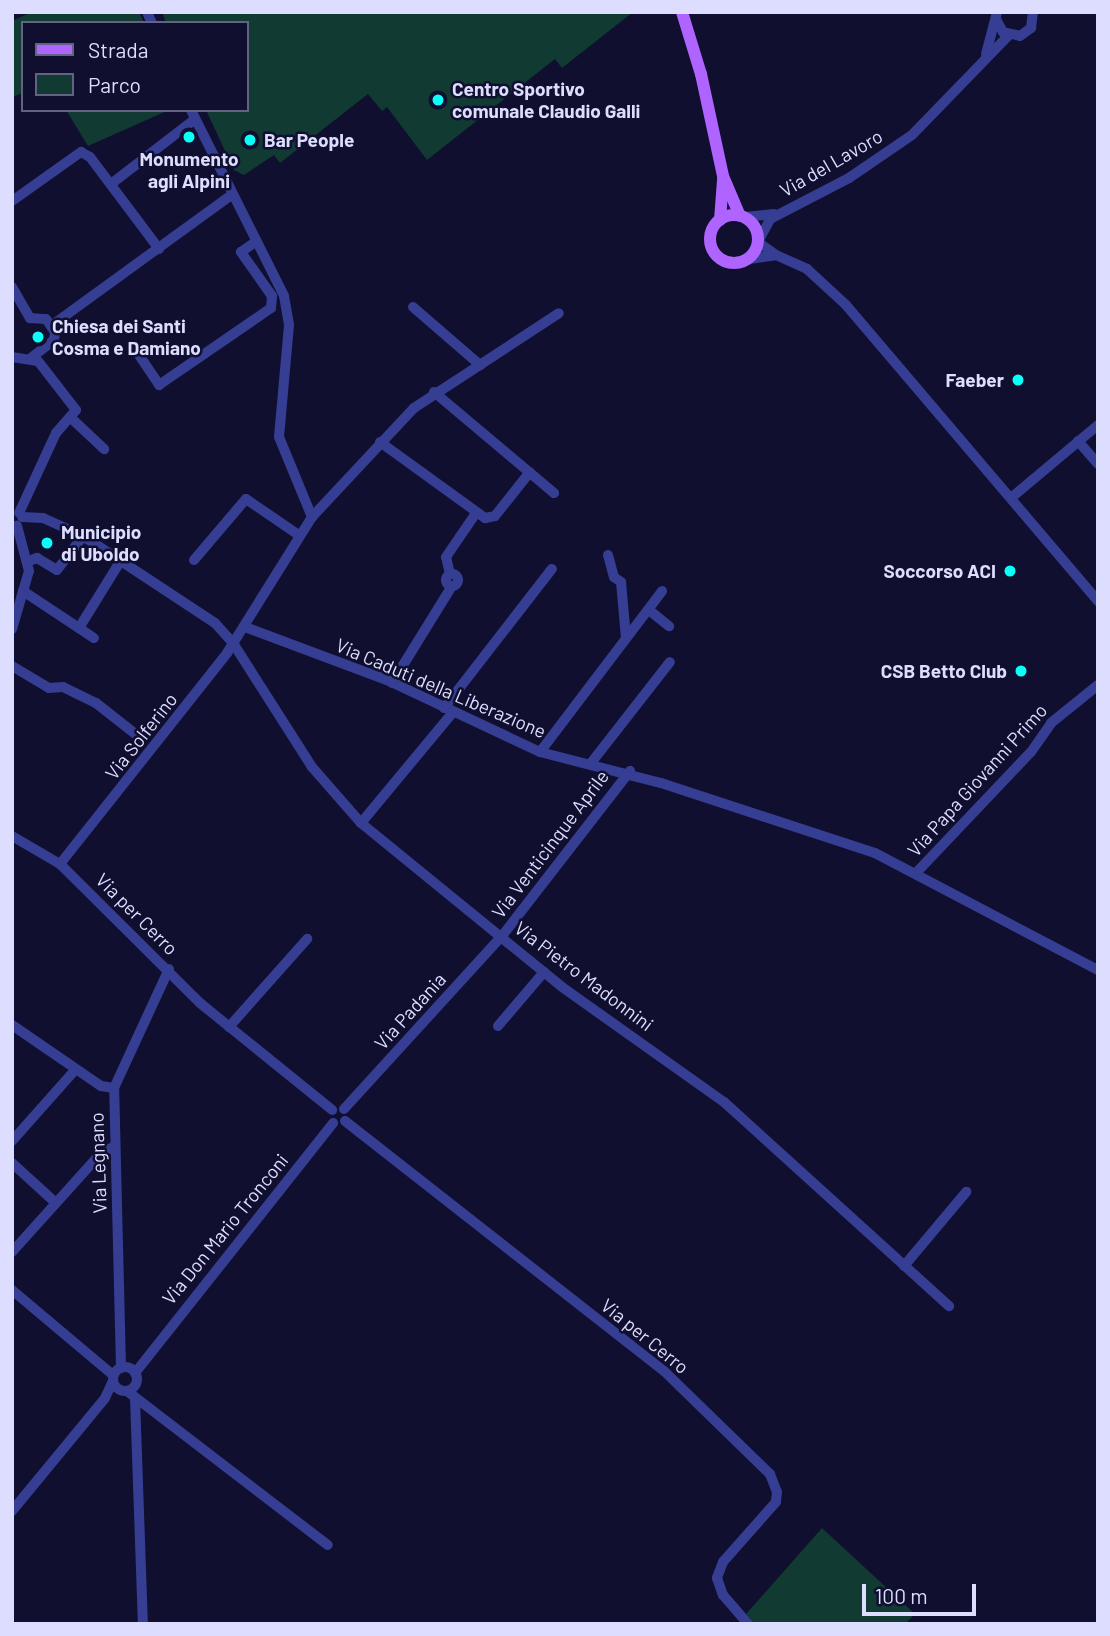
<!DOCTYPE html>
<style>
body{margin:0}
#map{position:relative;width:1110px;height:1636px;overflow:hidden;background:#100f2f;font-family:Barlow,sans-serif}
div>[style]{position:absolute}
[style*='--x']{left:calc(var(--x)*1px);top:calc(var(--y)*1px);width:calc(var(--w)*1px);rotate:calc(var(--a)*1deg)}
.green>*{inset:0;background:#113a33}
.minor>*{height:10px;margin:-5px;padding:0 5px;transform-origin:5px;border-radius:5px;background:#353e93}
.minor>.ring{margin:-5px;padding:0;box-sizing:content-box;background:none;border:10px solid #353e93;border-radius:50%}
.major>*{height:12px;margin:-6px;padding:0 6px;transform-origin:6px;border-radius:6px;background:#b064ff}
.major>.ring{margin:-6px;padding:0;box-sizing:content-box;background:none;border:12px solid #b064ff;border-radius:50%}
.dots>*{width:19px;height:19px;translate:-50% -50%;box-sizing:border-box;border:4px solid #100f2f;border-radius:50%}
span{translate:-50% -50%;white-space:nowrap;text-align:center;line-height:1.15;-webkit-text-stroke:5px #100f2f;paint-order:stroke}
.poi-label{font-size:19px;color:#dddeff;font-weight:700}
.left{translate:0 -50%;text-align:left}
.right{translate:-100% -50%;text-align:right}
.street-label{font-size:19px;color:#dddeff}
.frame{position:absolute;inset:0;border:14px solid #dddeff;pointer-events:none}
.legend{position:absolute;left:21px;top:21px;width:228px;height:91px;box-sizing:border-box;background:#100f2f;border:2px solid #626282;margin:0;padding:9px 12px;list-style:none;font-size:21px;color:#dddeff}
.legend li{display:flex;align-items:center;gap:14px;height:35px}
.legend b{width:35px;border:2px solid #626282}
.scale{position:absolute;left:862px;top:1584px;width:114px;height:32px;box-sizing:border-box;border:4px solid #dddeff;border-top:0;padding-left:9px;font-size:21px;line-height:24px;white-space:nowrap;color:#dddeff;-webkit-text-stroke:5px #100f2f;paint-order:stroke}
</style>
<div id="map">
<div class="green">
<i style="clip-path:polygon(32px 12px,139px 12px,144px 23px,23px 23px,23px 93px,12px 97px,12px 21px)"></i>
<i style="clip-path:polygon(162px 12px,633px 12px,562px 68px,555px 59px,427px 160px,387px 107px,382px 111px,368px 94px,280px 163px,274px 155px,244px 175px,234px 170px,206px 110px,247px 110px,247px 23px,166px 23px)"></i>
<i style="clip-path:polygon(66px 110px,169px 110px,88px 146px)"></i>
<i style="clip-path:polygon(822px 1528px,915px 1614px,905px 1624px,755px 1624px,746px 1614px)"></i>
</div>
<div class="minor">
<i style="--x:147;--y:12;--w:12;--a:66"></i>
<i style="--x:996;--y:19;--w:15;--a:62"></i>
<i style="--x:1003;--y:32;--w:17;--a:13"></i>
<i style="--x:1020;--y:36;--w:14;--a:-36"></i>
<i style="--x:1031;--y:28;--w:16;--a:-83"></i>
<i style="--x:986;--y:54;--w:43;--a:-75.3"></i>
<i style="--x:191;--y:110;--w:208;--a:63.4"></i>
<i style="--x:284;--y:296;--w:29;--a:80"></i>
<i style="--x:289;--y:325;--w:112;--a:95.1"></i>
<i style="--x:279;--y:437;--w:87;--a:67.6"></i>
<i style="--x:111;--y:184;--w:106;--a:-37.7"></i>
<i style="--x:12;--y:201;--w:85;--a:-35.4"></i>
<i style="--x:81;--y:152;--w:10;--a:29"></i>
<i style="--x:90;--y:157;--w:115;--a:53.1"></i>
<i style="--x:745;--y:217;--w:29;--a:-6"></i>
<i style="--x:759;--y:240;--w:24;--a:-62"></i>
<i style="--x:770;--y:219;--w:89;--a:-27.4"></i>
<i style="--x:849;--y:178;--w:76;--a:-34.3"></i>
<i style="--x:912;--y:135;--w:139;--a:-45.9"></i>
<i style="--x:776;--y:255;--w:34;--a:24"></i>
<i style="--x:807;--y:269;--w:53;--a:42.7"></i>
<i style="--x:846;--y:305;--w:389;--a:49.6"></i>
<i style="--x:749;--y:259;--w:27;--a:-8"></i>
<i style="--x:776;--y:255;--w:22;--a:-144"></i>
<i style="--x:12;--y:287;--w:36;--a:60"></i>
<i style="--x:30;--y:318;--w:16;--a:4"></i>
<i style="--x:46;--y:319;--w:16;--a:55"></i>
<i style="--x:55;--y:332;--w:8;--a:97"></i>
<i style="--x:54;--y:340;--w:28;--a:142"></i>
<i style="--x:413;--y:307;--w:89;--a:40.9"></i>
<i style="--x:51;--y:326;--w:223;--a:-36"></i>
<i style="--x:137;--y:352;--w:40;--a:56"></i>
<i style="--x:159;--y:385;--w:136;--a:-34.5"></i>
<i style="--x:271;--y:308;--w:12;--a:-85"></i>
<i style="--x:272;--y:296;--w:54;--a:-125.2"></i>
<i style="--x:241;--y:252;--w:19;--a:-35"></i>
<i style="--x:12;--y:357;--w:26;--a:9"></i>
<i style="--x:38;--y:361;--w:62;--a:52.2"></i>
<i style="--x:76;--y:410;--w:30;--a:131"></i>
<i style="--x:56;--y:433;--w:88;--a:114.8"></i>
<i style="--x:434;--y:392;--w:157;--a:40.1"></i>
<i style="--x:70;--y:417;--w:47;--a:43.3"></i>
<i style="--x:1078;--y:441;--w:30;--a:49"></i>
<i style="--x:380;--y:442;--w:130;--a:35.9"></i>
<i style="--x:485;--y:518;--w:10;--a:-11"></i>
<i style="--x:495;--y:516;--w:56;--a:-51.5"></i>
<i style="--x:1011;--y:498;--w:114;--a:-40"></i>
<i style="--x:22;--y:517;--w:21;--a:3"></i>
<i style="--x:43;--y:518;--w:44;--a:24.2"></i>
<i style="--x:83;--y:536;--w:158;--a:33.4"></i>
<i style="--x:215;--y:623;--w:27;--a:48"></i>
<i style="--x:233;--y:643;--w:147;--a:57.5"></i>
<i style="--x:312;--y:767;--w:74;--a:48.8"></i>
<i style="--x:361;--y:823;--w:259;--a:39.2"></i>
<i style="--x:562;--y:987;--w:199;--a:35.4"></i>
<i style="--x:724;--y:1102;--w:304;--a:42.2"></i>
<i style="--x:608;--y:555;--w:23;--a:75"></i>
<i style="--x:614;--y:577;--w:9;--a:36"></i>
<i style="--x:621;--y:582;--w:56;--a:84.9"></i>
<i style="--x:194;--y:560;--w:80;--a:-49.6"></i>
<i style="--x:246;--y:499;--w:65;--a:34.4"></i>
<i style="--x:29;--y:561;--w:9;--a:-21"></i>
<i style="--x:37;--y:558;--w:23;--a:31"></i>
<i style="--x:57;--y:570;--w:43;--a:-52.6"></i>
<i class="ring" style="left:446px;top:574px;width:2px;height:2px"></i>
<i style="--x:450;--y:574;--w:17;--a:-103"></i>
<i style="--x:446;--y:557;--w:53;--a:-55.7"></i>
<i style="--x:23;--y:591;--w:67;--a:33.5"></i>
<i style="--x:79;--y:628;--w:78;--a:-58.2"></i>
<i style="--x:649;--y:610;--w:26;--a:39"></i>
<i style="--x:245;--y:627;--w:152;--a:20.5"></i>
<i style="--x:387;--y:680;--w:169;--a:25.2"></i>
<i style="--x:540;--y:752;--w:125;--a:14.4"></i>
<i style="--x:661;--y:783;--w:225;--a:18.1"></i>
<i style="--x:875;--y:853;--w:252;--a:27.7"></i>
<i style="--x:79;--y:628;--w:18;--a:34"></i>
<i style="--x:12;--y:629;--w:60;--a:-73.7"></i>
<i style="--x:29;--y:571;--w:47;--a:-104.9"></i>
<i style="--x:12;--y:666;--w:43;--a:30.7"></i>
<i style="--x:49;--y:688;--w:14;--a:-4"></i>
<i style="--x:63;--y:687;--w:37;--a:26"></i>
<i style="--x:96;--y:703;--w:53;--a:38.2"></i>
<i style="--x:392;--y:683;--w:114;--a:-58.3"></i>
<i style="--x:444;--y:708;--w:176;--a:-52.2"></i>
<i style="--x:540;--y:752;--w:202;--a:-52.8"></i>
<i style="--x:591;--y:763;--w:128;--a:-52"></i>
<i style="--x:361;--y:823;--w:144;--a:-50.3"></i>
<i style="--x:12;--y:836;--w:56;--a:30.3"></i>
<i style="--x:60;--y:864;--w:197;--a:44.8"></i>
<i style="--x:200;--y:1003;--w:170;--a:39"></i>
<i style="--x:60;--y:864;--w:269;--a:-51.6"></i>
<i style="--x:227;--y:653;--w:160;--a:-58"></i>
<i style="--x:312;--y:517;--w:149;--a:-46.9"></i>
<i style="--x:414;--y:408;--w:173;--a:-33.2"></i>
<i style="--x:916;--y:873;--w:167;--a:-46.5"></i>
<i style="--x:1031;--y:752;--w:35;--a:-55"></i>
<i style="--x:1051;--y:723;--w:60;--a:-39"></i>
<i style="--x:12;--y:1025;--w:108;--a:34.4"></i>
<i style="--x:101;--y:1086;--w:13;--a:9"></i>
<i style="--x:498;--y:1026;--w:71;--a:-49.6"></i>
<i style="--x:229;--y:1027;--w:118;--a:-48.4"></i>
<i style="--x:344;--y:1109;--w:234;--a:-47.6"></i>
<i style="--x:502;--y:936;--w:209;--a:-52.2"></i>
<i style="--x:345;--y:1121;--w:405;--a:38.1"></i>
<i style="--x:664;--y:1371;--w:148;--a:44.2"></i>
<i style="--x:770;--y:1474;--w:19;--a:69"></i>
<i style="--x:777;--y:1492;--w:10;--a:96"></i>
<i style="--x:776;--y:1502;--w:80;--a:131.5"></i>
<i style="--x:723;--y:1562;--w:17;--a:111"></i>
<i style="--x:717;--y:1578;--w:18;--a:71"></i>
<i style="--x:723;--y:1595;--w:38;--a:49"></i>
<i style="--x:12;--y:1141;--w:95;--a:-48.4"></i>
<i style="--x:12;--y:1163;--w:59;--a:42.3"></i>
<i style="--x:12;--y:1252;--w:135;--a:-48"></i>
<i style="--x:102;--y:1152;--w:13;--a:-23"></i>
<i style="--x:904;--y:1266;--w:97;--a:-50"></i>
<i style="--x:12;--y:1290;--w:132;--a:40.1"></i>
<i class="ring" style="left:113px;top:1367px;width:14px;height:14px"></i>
<i style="--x:121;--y:1368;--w:280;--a:-91.4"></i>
<i style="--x:114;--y:1088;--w:131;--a:-65.2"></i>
<i style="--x:135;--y:1373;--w:319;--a:-51.6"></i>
<i style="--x:127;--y:1391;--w:253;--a:37.5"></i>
<i style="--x:135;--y:1398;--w:226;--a:88"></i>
<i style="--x:12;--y:1511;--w:146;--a:-50.5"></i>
<i style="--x:105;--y:1398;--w:19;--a:-65"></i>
</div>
<div class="major">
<i style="--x:682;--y:12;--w:65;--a:73"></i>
<i style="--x:701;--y:74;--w:104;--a:77.8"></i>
<i style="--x:723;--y:176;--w:43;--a:67"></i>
<i class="ring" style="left:710px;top:215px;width:36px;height:36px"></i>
<i style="--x:720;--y:220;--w:40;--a:-85.7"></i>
</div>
<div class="dots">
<i style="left:438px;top:100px;background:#09fff7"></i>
<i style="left:189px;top:137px;background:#09fff7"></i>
<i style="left:250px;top:140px;background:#09fff7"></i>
<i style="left:38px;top:337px;background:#09fff7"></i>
<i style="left:1018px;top:380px;background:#09fff7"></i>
<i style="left:47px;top:543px;background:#09fff7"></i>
<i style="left:1010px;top:571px;background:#09fff7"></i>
<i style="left:1021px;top:671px;background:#09fff7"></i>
</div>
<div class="poi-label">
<span class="left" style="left:452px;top:100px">Centro Sportivo<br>comunale Claudio Galli</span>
<span class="left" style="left:264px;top:140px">Bar People</span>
<span style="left:189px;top:170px">Monumento<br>agli Alpini</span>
<span class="left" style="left:52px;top:337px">Chiesa dei Santi<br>Cosma e Damiano</span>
<span class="right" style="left:1004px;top:380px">Faeber</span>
<span class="left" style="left:61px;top:543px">Municipio<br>di Uboldo</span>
<span class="right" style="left:996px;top:571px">Soccorso ACI</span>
<span class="right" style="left:1007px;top:671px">CSB Betto Club</span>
</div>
<div class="street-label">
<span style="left:831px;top:163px;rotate:-30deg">Via del Lavoro</span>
<span style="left:441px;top:688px;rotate:23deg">Via Caduti della Liberazione</span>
<span style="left:141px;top:736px;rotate:-52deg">Via Solferino</span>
<span style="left:977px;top:780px;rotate:-48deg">Via Papa Giovanni Primo</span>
<span style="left:550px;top:844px;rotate:-53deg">Via Venticinque Aprile</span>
<span style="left:137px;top:914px;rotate:45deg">Via per Cerro</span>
<span style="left:584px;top:976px;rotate:37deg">Via Pietro Madonnini</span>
<span style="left:410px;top:1011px;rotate:-48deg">Via Padania</span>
<span style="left:98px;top:1163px;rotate:-92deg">Via Legnano</span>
<span style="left:225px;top:1229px;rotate:-51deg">Via Don Mario Tronconi</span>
<span style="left:645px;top:1336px;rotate:39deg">Via per Cerro</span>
</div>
<div class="frame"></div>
<ul class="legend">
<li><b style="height:9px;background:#b064ff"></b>Strada</li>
<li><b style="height:19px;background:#113a33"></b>Parco</li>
</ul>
<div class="scale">100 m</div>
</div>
